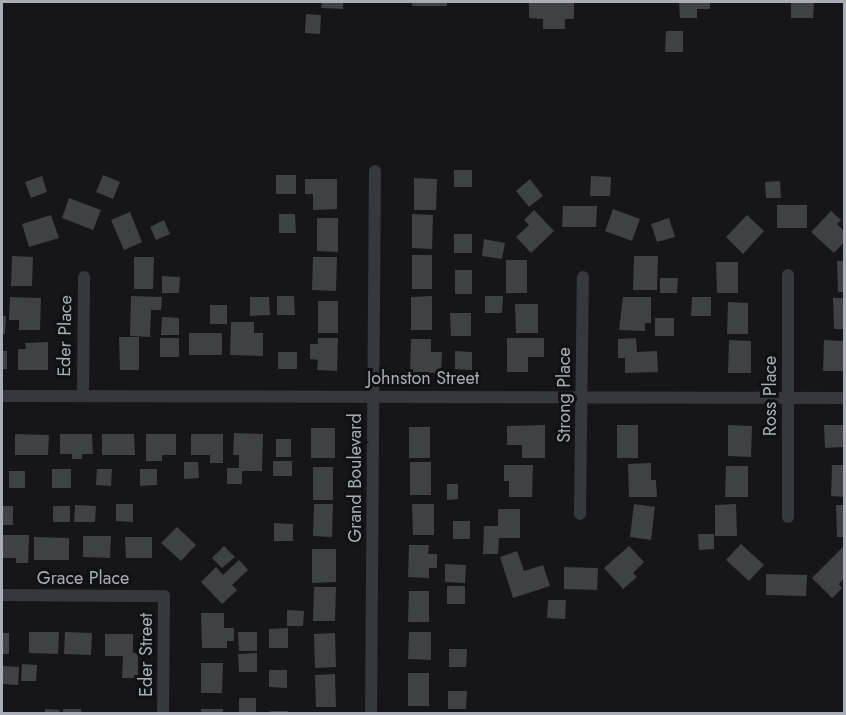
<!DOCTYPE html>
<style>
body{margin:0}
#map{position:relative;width:846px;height:715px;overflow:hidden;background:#161618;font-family:Jost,sans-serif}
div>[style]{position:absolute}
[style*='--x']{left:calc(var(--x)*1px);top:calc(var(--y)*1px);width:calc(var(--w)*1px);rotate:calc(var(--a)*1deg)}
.building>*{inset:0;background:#404145}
.minor>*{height:12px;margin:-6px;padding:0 6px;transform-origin:6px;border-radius:6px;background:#37383d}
span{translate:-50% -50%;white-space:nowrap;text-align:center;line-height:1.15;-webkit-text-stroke:6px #111113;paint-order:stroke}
.street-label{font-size:18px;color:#a8adb8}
.frame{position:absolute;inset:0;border:3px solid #a8adb8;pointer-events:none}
</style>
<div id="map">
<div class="building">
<i style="clip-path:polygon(322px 2px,343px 2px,343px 9px,321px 8px)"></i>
<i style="clip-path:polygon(412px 2px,447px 2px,447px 6px,412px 6px)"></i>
<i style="clip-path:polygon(529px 2px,574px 2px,574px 19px,565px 19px,565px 29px,543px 29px,543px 19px,529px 18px)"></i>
<i style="clip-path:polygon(679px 2px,710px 2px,710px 9px,697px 9px,697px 18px,680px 18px)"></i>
<i style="clip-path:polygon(791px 2px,814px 2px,813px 18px,791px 18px)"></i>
<i style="clip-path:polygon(306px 14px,321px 15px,320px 34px,305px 33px)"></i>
<i style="clip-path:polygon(666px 31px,683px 31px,683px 52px,665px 52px)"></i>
<i style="clip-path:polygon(454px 170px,472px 170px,472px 187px,454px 187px)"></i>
<i style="clip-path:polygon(103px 175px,120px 182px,113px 199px,96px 192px)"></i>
<i style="clip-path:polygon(276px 175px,296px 175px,296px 194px,276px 194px)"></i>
<i style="clip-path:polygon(42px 176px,47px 192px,31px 198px,25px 182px)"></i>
<i style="clip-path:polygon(591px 176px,611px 177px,610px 196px,590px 196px)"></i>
<i style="clip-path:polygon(414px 178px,437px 179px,436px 210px,414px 210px)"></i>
<i style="clip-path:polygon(305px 179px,337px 179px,337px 209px,313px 210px,313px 194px,305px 194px)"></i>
<i style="clip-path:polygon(530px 179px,543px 196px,529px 207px,516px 191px)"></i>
<i style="clip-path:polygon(780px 181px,781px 198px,766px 198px,765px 182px)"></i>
<i style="clip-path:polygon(69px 198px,101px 210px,93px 230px,62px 218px)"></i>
<i style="clip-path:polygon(777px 205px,807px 205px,807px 228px,777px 228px)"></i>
<i style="clip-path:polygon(563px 206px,597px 206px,596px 227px,562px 227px)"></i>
<i style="clip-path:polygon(613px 209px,640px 219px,632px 241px,605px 231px)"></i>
<i style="clip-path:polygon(534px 210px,554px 231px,531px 253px,516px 237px,529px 225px,524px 220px)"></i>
<i style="clip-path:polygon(831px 211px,841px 220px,837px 224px,844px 231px,844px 242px,834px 253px,811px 232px)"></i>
<i style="clip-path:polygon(130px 212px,142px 242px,124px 250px,111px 220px)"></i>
<i style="clip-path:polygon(279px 214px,295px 214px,296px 233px,279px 233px)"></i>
<i style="clip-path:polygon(412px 214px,433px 215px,432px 249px,412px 248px)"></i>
<i style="clip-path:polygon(51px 215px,59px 238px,29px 247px,22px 224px)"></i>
<i style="clip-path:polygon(747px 215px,764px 231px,743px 254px,726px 237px)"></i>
<i style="clip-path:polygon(317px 218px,338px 218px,338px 252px,317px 251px)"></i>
<i style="clip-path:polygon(669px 218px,675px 237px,657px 242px,651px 224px)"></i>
<i style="clip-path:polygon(164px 220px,170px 234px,156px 240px,150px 227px)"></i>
<i style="clip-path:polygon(454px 234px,472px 234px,472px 253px,454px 253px)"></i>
<i style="clip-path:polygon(484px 239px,505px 243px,502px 259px,482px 256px)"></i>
<i style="clip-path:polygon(412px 255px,432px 255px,432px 289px,412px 289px)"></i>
<i style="clip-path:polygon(12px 256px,33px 257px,32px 286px,11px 286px)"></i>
<i style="clip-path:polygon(634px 256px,658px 256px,657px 290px,633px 290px)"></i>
<i style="clip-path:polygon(134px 257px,154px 257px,153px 289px,134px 289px)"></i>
<i style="clip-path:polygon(313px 257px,337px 257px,336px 291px,312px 290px)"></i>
<i style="clip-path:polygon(506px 260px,527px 260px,527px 293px,506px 293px)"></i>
<i style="clip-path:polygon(837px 261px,844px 261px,844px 292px,838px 292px)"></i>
<i style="clip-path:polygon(716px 262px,738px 262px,738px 293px,717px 293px)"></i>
<i style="clip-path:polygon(455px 270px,472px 270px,472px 294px,455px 294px)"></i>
<i style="clip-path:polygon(162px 276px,180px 277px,179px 293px,162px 293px)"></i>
<i style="clip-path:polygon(660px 278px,678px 278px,677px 293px,660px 293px)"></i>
<i style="clip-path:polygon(131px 296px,162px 297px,161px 310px,151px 310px,150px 337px,130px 336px)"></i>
<i style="clip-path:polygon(277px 296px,294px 296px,295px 315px,277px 315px)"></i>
<i style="clip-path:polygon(432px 296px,432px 330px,411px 330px,411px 297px)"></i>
<i style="clip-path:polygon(485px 296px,503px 296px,502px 313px,485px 313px)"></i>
<i style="clip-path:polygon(10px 297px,41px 298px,40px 330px,19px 330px,19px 320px,9px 320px)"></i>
<i style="clip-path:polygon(250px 297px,269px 297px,270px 315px,250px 316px)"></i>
<i style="clip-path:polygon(623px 297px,651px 297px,651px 323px,645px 323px,645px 331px,619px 330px)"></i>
<i style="clip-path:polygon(692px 297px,711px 297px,711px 316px,691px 316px)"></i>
<i style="clip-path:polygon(833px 298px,844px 298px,844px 329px,834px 329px)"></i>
<i style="clip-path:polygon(318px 301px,338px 301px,338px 333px,318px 333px)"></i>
<i style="clip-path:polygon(728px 302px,748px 303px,748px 334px,727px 334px)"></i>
<i style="clip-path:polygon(515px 304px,538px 304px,538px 333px,516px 333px)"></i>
<i style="clip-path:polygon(210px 305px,227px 305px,227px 324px,210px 324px)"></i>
<i style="clip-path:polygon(450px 313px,471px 313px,471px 336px,451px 336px)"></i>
<i style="clip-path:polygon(2px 316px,6px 316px,5px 334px,2px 334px)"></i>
<i style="clip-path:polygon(162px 317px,179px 318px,179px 335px,161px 335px)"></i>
<i style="clip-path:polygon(655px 318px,674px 318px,674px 336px,655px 336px)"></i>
<i style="clip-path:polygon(231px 322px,254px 322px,254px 333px,263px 333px,263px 356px,230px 355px)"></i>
<i style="clip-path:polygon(189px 333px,222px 333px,222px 355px,189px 355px)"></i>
<i style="clip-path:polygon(119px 337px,139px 337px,139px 370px,120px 370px)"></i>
<i style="clip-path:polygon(160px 338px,179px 338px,179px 357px,160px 357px)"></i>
<i style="clip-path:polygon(318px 338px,338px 338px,337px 371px,317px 370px,318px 360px,310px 359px,310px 344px,318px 344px)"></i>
<i style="clip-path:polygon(507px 338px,544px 338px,544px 357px,528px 357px,528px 372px,507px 372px)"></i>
<i style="clip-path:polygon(636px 338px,637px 352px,657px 351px,658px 372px,625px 373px,625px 358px,618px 358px,618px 339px)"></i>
<i style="clip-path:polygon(411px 339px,431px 339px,431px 352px,442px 352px,441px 373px,410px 372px)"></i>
<i style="clip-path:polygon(729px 340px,751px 341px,751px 373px,728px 373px)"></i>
<i style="clip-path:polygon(824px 340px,844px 341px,844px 371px,823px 371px)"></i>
<i style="clip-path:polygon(48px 342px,48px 370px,18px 370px,18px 349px,26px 349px,25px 343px)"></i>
<i style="clip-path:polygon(2px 351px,7px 351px,7px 369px,2px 369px)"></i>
<i style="clip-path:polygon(455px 351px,472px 352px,472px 370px,455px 369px)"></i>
<i style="clip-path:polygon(278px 352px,297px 352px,297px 369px,278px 369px)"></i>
<i style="clip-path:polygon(545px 425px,545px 458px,522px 458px,522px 445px,507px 445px,507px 426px)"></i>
<i style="clip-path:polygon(617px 425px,638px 425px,638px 458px,617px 458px)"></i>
<i style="clip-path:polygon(728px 425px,752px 426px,751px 457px,728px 456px)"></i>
<i style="clip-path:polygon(824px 425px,844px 425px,844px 447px,825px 448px)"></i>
<i style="clip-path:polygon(409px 427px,430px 427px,430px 458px,409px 458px)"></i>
<i style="clip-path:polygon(311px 428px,335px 428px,335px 458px,311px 458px)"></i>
<i style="clip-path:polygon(234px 433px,263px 434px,262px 471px,242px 471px,242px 484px,227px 484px,227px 468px,239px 468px,239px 455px,233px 455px)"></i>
<i style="clip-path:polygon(15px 434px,49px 435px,48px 455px,15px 455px)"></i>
<i style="clip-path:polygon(60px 434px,92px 434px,93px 454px,82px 454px,82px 459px,72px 459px,72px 454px,60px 454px)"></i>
<i style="clip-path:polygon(102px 434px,134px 434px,135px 455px,102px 455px)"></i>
<i style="clip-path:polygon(146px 434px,176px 434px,176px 455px,162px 455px,162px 461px,146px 461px)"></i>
<i style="clip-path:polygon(191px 434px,223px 434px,223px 463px,210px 463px,210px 455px,191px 455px)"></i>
<i style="clip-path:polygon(276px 439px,291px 439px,291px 457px,276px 457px)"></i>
<i style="clip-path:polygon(273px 461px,292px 461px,292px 476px,273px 476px)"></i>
<i style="clip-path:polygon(184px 462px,198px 462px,199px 478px,184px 479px)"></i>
<i style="clip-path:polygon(410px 462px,431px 462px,431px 495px,410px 495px)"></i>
<i style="clip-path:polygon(651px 463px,651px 480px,656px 480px,657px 497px,629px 497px,628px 464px)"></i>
<i style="clip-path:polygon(504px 465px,533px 465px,532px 497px,509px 497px,509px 481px,504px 481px)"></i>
<i style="clip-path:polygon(832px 465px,844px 465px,844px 497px,831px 496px)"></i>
<i style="clip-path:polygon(726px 466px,748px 466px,748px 497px,725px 497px)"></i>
<i style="clip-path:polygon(313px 467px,333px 467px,333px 500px,313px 500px)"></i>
<i style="clip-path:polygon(52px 469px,71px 469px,71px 488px,52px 488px)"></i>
<i style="clip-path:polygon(97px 469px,112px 469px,111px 486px,96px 485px)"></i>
<i style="clip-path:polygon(140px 469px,157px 469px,157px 485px,140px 486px)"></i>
<i style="clip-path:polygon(9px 471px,25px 471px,25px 488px,9px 488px)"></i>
<i style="clip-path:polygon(447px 484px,458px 484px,458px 499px,447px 500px)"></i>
<i style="clip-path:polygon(116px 504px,133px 504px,133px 522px,116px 521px)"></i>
<i style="clip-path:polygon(314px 504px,333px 504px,332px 537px,313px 536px)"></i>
<i style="clip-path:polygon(412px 504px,434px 504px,434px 535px,413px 535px)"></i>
<i style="clip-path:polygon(634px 504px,655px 507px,651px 540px,630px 537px)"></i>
<i style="clip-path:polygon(736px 504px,737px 536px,715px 536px,715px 505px)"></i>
<i style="clip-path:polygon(75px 505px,96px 506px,95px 522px,74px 522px)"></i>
<i style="clip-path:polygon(836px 505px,844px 505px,844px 537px,837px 537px)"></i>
<i style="clip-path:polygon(2px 506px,13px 506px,13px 525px,2px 525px)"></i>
<i style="clip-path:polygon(53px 506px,70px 506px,70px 522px,53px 522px)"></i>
<i style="clip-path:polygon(498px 509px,520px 509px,520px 538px,499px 538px,498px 554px,483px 554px,484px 526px,498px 526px)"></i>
<i style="clip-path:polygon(453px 521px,470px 521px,470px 539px,453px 539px)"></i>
<i style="clip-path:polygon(274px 523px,293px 524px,293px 541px,274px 541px)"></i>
<i style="clip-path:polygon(177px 527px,196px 545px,181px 561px,161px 543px)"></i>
<i style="clip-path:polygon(698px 534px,714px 534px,714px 549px,699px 550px)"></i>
<i style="clip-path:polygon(3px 535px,29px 535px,28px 563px,16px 563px,16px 558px,3px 558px)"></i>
<i style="clip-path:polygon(83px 536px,111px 536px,110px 558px,83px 557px)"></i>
<i style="clip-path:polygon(34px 537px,69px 538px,69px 560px,34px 560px)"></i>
<i style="clip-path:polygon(125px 537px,152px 537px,152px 558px,126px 558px)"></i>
<i style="clip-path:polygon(741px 544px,764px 565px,749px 581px,726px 560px)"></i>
<i style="clip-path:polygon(409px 545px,429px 545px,428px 554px,437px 554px,437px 568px,429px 568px,429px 578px,408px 577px)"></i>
<i style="clip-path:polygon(224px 546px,235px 557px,222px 568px,212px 558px)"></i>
<i style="clip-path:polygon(629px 546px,644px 562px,633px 573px,637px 577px,623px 589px,604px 568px)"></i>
<i style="clip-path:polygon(843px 547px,844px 578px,839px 584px,842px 588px,832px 598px,812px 578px)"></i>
<i style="clip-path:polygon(312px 549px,336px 549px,336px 582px,312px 583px)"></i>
<i style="clip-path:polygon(517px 551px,524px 571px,543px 565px,550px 586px,513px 598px,500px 557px)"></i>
<i style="clip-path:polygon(239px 560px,248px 570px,232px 585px,237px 590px,222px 604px,201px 582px,216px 567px,223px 575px)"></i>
<i style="clip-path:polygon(445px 564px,466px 565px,465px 583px,445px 582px)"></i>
<i style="clip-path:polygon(564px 567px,598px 568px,597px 590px,564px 589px)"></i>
<i style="clip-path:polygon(766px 574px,807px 575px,806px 596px,766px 595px)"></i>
<i style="clip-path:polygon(447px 586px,465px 586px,465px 604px,447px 604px)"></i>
<i style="clip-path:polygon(314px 587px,336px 587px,335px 621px,313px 621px)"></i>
<i style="clip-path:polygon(409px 591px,429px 591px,429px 622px,408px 622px)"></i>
<i style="clip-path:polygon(548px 600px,566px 600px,565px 619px,547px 618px)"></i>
<i style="clip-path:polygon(287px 610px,304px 611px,303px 626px,287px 626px)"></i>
<i style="clip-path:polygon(201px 613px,224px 613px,224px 628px,234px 628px,234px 641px,227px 641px,227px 648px,202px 648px)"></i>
<i style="clip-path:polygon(288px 628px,288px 648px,269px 648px,269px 629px)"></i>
<i style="clip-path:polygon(29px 632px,59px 632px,58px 654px,29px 653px)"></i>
<i style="clip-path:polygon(65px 632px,92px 633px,91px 655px,64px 654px)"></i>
<i style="clip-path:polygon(238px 632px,257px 632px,257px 651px,239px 651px)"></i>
<i style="clip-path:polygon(409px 632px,431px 632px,431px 660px,408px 659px)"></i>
<i style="clip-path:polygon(2px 633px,9px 633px,9px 654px,2px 654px)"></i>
<i style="clip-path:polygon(335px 633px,336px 667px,315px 668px,314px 634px)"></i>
<i style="clip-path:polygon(105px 634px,133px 634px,133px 653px,138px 653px,138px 678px,122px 678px,123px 656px,105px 656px)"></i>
<i style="clip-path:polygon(449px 649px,467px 649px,466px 667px,449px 667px)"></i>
<i style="clip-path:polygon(257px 653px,257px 672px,239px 672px,238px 654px)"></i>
<i style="clip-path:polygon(201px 663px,223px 663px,222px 693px,201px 693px)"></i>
<i style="clip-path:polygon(22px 664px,37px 665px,36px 681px,21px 681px)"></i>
<i style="clip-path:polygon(3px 666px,19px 667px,18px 685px,3px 684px)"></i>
<i style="clip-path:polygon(269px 670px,287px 670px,287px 688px,269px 687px)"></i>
<i style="clip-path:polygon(408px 673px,429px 673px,429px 706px,408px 706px)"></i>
<i style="clip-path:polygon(335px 674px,336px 707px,316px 707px,315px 675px)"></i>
<i style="clip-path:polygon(448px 691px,467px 691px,466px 709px,448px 709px)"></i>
<i style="clip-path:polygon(239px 698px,256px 698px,256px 713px,239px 713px)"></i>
<i style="clip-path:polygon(45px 709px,60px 710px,59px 714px,45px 714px)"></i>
<i style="clip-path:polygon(63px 709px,81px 709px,81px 714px,63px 714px)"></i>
<i style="clip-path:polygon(201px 709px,223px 709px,223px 714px,201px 714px)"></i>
<i style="clip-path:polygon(270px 711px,288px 711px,289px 714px,270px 714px)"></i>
</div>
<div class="minor">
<i style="--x:788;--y:275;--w:242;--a:90"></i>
<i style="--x:2;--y:396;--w:842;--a:0.14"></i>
<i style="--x:83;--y:396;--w:119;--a:-89.5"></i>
<i style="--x:580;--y:514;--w:237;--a:-89.3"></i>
<i style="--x:2;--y:595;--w:162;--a:0.4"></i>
<i style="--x:164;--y:596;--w:118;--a:90.5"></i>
<i style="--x:371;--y:714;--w:543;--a:-89.58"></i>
</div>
<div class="street-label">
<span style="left:65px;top:336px;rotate:-89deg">Eder Place</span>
<span style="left:423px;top:378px">Johnston Street</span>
<span style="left:564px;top:395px;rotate:-90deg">Strong Place</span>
<span style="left:770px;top:396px;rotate:-90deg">Ross Place</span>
<span style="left:355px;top:478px;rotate:-90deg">Grand Boulevard</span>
<span style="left:83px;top:578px">Grace Place</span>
<span style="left:146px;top:655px;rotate:-90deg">Eder Street</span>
</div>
<div class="frame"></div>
</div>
